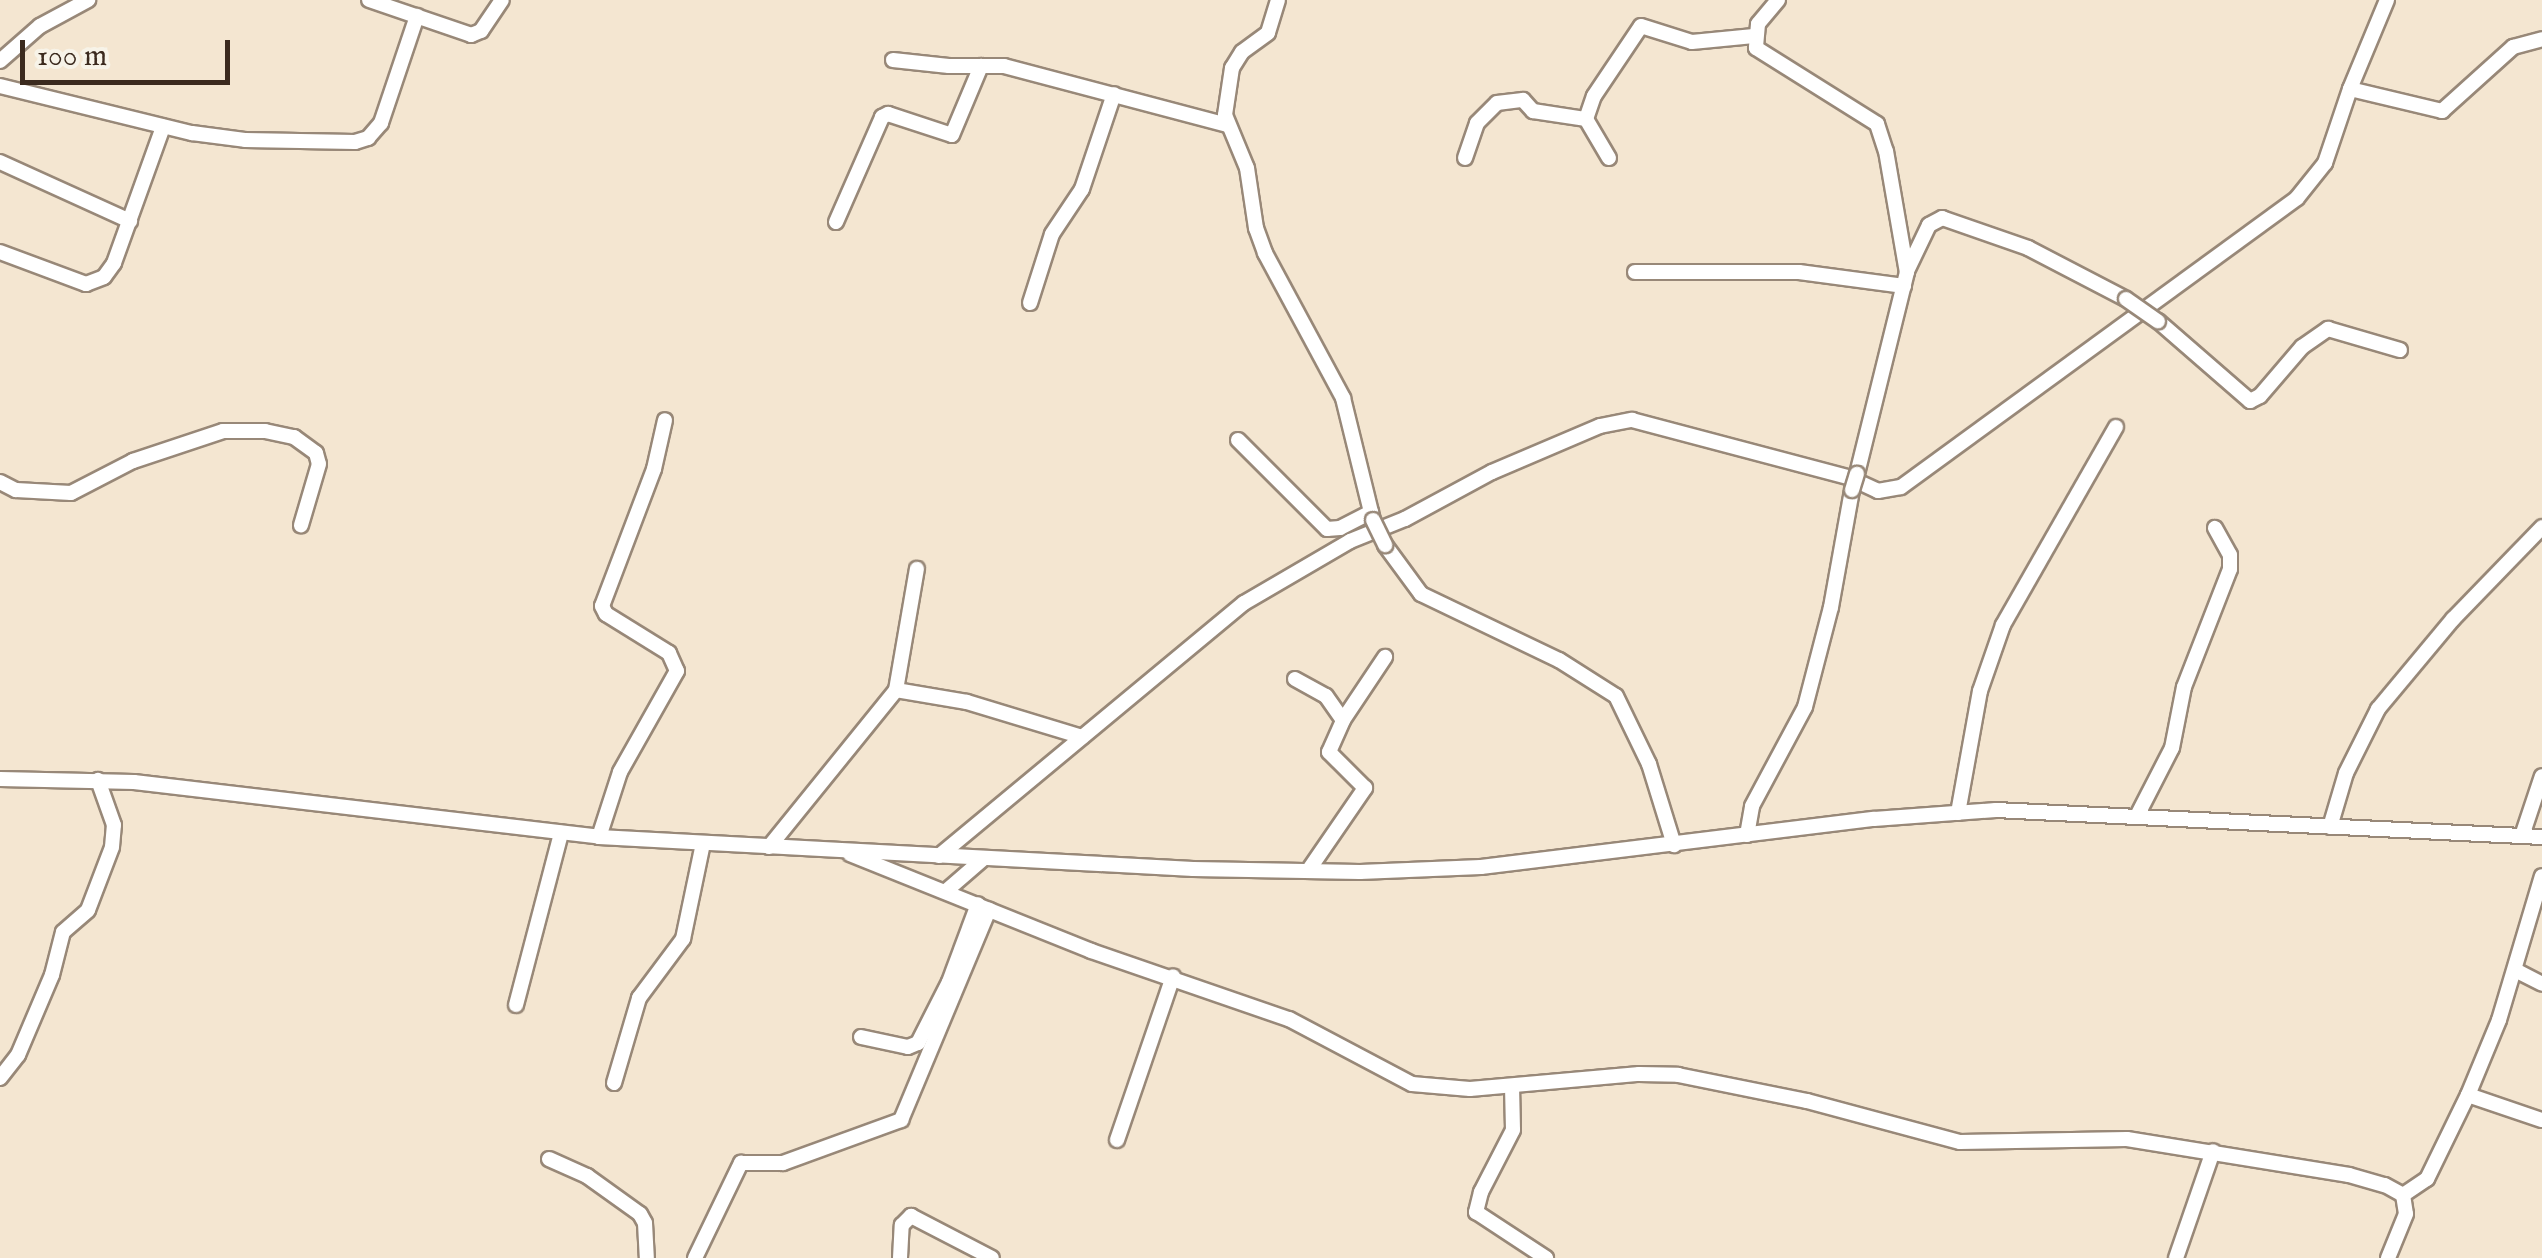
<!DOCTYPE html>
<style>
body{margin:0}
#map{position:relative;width:2542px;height:1258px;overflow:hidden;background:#f4e6d1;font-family:"IM FELL English",serif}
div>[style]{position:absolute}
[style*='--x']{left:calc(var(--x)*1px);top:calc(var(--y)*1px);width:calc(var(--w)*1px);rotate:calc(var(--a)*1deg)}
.roads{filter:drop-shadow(2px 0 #988878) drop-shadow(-2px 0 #988878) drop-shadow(0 2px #988878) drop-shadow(0 -2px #988878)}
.street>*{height:14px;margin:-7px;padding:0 7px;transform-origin:7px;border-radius:7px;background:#fff}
.bridges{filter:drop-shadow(2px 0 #988878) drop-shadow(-2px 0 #988878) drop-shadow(0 2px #988878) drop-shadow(0 -2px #988878)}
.street-bridge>*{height:14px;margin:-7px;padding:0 7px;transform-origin:7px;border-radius:7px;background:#fff}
span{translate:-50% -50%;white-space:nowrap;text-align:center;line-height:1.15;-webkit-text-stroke:10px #f7f3e8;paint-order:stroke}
.scale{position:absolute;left:20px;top:40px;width:210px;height:45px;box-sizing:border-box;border:5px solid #3b2a1e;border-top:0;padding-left:12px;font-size:30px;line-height:35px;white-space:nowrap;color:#3b2a1e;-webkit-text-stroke:8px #f7f3e8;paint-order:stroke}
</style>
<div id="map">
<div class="roads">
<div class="street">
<i style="--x:369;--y:0;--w:108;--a:18.9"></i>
<i style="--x:471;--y:35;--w:11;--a:-22"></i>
<i style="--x:481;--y:31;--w:37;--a:-56"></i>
<i style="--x:1278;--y:0;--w:34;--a:107"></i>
<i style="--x:1268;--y:33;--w:32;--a:144"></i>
<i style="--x:1242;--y:52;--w:19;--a:122"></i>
<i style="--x:1232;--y:68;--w:48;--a:98.5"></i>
<i style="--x:1225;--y:115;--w:57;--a:67.5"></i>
<i style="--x:1247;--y:168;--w:61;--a:81.5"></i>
<i style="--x:1256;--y:228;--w:27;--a:70"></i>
<i style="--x:1265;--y:253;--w:165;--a:61.7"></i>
<i style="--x:1343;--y:398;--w:126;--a:76.2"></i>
<i style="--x:1778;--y:0;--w:31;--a:130"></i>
<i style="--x:1758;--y:24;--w:24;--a:95"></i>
<i style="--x:1756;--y:48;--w:143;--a:32.1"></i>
<i style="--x:1877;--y:124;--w:28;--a:72"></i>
<i style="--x:1886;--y:151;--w:123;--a:80.2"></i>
<i style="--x:1907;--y:272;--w:208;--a:103.9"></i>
<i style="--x:2387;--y:0;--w:96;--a:112.6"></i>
<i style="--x:2350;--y:89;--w:95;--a:13.4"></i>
<i style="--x:2442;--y:111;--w:96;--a:-42"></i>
<i style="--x:2513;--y:47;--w:30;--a:-15"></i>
<i style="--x:893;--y:60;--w:56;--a:6.1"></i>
<i style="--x:949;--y:66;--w:55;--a:0"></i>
<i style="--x:1004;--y:66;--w:232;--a:14.8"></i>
<i style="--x:0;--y:61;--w:53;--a:-41.2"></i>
<i style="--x:40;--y:26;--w:55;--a:-28.4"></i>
<i style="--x:0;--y:86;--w:198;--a:13.8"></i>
<i style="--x:192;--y:133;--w:53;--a:7.5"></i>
<i style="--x:245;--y:140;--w:110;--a:1"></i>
<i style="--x:355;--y:142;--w:14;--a:-17"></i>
<i style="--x:368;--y:138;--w:20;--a:-49"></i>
<i style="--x:381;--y:123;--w:113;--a:-71.4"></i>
<i style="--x:1465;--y:158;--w:37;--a:-71"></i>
<i style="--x:1477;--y:123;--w:28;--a:-45"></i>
<i style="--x:1497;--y:103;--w:26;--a:-7"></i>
<i style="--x:1523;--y:100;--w:15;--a:48"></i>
<i style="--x:1533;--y:111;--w:54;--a:8.6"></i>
<i style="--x:1609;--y:158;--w:45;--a:-120.5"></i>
<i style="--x:1586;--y:119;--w:24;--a:-71"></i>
<i style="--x:1594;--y:96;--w:84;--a:-56.1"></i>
<i style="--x:1641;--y:26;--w:53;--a:17.4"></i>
<i style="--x:1692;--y:42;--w:62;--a:-5.5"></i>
<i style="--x:0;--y:162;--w:143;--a:24.4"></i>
<i style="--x:836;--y:222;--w:115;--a:-66.3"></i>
<i style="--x:882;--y:117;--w:7;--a:-27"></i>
<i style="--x:888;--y:114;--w:67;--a:18.2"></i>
<i style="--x:952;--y:135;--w:75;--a:-67.2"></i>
<i style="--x:0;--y:252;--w:92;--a:20.4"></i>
<i style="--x:86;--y:284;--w:19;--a:-21"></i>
<i style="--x:104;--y:277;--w:17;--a:-54"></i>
<i style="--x:114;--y:263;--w:145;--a:-70.2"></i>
<i style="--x:1907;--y:271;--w:51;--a:-64.4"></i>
<i style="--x:1929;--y:225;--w:15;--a:-28"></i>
<i style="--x:1942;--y:218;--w:91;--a:19.2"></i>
<i style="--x:2028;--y:248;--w:110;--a:27.5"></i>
<i style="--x:1635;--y:272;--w:164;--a:0"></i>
<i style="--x:1799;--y:272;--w:106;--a:7.6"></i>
<i style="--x:1030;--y:303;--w:72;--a:-72.3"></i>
<i style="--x:1052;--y:234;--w:54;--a:-56.3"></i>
<i style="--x:1082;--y:189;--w:100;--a:-71.4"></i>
<i style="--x:2158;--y:321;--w:122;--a:41"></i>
<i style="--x:2250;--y:401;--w:11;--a:-27"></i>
<i style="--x:2260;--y:396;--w:65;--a:-49.4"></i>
<i style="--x:2302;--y:347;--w:32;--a:-35"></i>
<i style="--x:2328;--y:329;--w:75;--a:16.3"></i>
<i style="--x:1238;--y:440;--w:126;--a:45"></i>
<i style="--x:1327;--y:529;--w:13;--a:-4"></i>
<i style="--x:1340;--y:528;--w:35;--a:-27"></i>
<i style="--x:0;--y:482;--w:18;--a:27"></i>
<i style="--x:16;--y:490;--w:55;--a:3.1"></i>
<i style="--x:71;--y:493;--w:70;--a:-27.3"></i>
<i style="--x:133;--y:461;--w:95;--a:-18.4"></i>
<i style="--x:223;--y:431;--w:42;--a:0"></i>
<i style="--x:265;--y:431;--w:30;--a:12"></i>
<i style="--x:294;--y:437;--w:27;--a:36"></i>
<i style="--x:316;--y:453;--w:11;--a:75"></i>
<i style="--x:319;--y:464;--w:64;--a:106.4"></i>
<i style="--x:1385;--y:545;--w:61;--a:53.7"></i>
<i style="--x:1421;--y:594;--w:153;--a:25.6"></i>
<i style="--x:1559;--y:660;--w:67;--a:32.3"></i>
<i style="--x:1616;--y:696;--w:76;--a:64.1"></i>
<i style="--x:1649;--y:764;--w:85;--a:72.8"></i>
<i style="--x:1295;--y:679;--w:35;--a:29"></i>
<i style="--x:1326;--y:696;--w:29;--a:55"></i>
<i style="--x:896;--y:690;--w:123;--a:-80.2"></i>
<i style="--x:0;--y:779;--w:134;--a:1.3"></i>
<i style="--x:134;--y:782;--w:468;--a:6.7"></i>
<i style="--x:599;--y:837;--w:595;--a:3.08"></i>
<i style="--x:1193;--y:869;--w:167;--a:1"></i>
<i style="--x:1360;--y:872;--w:121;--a:-2.4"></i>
<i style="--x:1481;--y:867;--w:396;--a:-7"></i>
<i style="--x:1874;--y:819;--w:122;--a:-4.2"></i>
<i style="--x:1996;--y:810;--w:547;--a:2.83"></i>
<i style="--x:1958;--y:813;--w:124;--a:-79.8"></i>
<i style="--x:1980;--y:691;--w:70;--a:-70.8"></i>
<i style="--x:2003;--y:625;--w:228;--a:-60.3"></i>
<i style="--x:2137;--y:816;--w:76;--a:-62.8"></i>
<i style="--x:2172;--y:748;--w:62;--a:-78.9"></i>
<i style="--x:2184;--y:687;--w:127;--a:-68.7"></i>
<i style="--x:2230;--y:569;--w:14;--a:-90"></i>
<i style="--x:2230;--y:555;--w:31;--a:-119"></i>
<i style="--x:2330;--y:827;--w:56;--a:-73.5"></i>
<i style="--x:2346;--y:773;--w:72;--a:-63.4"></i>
<i style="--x:2378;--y:709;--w:117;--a:-50.2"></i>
<i style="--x:2453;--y:619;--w:128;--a:-45.9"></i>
<i style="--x:1747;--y:835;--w:29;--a:-80"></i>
<i style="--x:1752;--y:806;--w:112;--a:-61.8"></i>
<i style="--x:1805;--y:707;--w:103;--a:-75.4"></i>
<i style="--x:1831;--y:607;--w:119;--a:-79.8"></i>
<i style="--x:2522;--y:836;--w:63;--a:-71.6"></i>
<i style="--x:599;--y:837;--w:68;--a:-72.1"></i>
<i style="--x:620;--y:772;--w:116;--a:-60.6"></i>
<i style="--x:677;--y:671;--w:20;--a:-114"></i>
<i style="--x:669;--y:653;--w:74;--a:-148.2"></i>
<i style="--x:606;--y:614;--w:9;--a:-117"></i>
<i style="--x:602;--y:606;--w:147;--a:-69.2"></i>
<i style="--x:654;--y:469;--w:50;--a:-77.3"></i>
<i style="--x:769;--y:847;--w:202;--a:-51"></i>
<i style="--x:896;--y:690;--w:72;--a:9.6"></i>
<i style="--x:967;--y:702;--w:120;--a:16.9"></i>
<i style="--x:850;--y:854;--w:260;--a:21.9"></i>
<i style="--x:1091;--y:951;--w:209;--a:19"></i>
<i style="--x:1289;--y:1019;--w:139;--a:27.9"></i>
<i style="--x:1412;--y:1084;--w:58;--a:4.9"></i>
<i style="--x:1470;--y:1089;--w:170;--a:-5.1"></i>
<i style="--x:1639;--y:1074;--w:39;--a:1"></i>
<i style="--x:1678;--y:1075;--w:132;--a:11.4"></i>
<i style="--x:1807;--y:1101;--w:158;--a:15"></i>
<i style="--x:1960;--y:1142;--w:167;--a:-1"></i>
<i style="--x:2127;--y:1139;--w:225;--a:9.2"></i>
<i style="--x:2349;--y:1175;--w:37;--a:16"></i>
<i style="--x:2385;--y:1185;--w:21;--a:29"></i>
<i style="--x:2403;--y:1195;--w:19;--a:81"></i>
<i style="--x:2406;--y:1214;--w:48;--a:112.2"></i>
<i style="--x:939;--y:856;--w:396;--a:-39.7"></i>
<i style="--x:1244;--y:603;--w:123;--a:-30.3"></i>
<i style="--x:1350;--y:541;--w:59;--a:-21.8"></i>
<i style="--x:1405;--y:519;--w:99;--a:-28.4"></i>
<i style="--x:1492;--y:472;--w:117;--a:-23.1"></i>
<i style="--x:1600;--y:426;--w:33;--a:-11"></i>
<i style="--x:1632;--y:420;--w:223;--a:14.8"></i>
<i style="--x:1848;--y:477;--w:33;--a:25"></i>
<i style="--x:1878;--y:491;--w:23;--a:-10"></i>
<i style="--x:1901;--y:487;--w:490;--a:-36.1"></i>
<i style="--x:2297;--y:198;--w:45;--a:-51.3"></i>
<i style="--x:2325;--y:163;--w:78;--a:-71.3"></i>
<i style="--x:1308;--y:871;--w:101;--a:-55.5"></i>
<i style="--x:1365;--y:788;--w:51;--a:-135"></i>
<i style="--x:1329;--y:752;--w:35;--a:-66"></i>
<i style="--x:1343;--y:720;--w:76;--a:-56.3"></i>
<i style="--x:946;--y:891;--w:49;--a:-40.9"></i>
<i style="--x:2515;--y:970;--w:30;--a:27"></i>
<i style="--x:516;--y:1005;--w:178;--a:-75.3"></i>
<i style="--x:861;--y:1037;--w:48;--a:12"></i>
<i style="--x:908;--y:1047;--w:11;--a:-22"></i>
<i style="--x:918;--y:1043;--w:68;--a:-63.1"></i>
<i style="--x:949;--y:982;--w:83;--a:-69.6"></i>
<i style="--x:0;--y:1078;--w:29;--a:-52"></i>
<i style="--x:18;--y:1055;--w:87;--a:-67"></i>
<i style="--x:52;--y:975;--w:44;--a:-75.7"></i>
<i style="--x:63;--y:932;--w:33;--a:-41"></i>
<i style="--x:88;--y:910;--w:67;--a:-69.1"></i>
<i style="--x:112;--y:847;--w:22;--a:-85"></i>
<i style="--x:114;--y:825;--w:48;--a:-109.6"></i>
<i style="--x:614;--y:1083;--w:89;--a:-73.6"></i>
<i style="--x:639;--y:998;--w:74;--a:-53.3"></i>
<i style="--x:683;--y:939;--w:98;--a:-78.2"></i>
<i style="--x:1512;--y:1086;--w:44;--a:88.7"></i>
<i style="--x:1513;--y:1130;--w:70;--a:117.3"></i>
<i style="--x:1481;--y:1192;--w:21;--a:104"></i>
<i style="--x:1476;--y:1212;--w:84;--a:33.3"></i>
<i style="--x:2468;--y:1095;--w:78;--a:18.7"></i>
<i style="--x:1117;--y:1140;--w:173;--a:-71.1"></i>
<i style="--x:549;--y:1159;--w:42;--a:24.1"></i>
<i style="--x:587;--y:1176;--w:65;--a:35.6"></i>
<i style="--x:640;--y:1214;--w:10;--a:61"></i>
<i style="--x:645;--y:1223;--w:35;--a:87"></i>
<i style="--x:2403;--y:1195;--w:29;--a:-34"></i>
<i style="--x:2427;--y:1179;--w:93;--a:-64"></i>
<i style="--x:2468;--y:1095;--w:81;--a:-67.5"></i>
<i style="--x:2499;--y:1020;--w:150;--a:-73.4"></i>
<i style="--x:695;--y:1258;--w:106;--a:-64.2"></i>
<i style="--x:741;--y:1163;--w:42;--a:0"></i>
<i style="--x:783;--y:1163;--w:126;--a:-20"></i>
<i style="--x:901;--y:1120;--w:228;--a:-67.3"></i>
<i style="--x:900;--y:1258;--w:33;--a:-87"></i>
<i style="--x:902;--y:1225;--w:13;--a:-45"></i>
<i style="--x:911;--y:1216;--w:91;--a:27.4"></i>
<i style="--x:2176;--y:1258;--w:113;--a:-70.9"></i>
</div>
</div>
<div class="bridges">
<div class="street-bridge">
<i style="--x:2126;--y:299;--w:39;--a:35"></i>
<i style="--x:1852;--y:490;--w:17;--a:-73"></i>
<i style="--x:1373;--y:520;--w:28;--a:64"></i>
</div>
</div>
<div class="scale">100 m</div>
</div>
